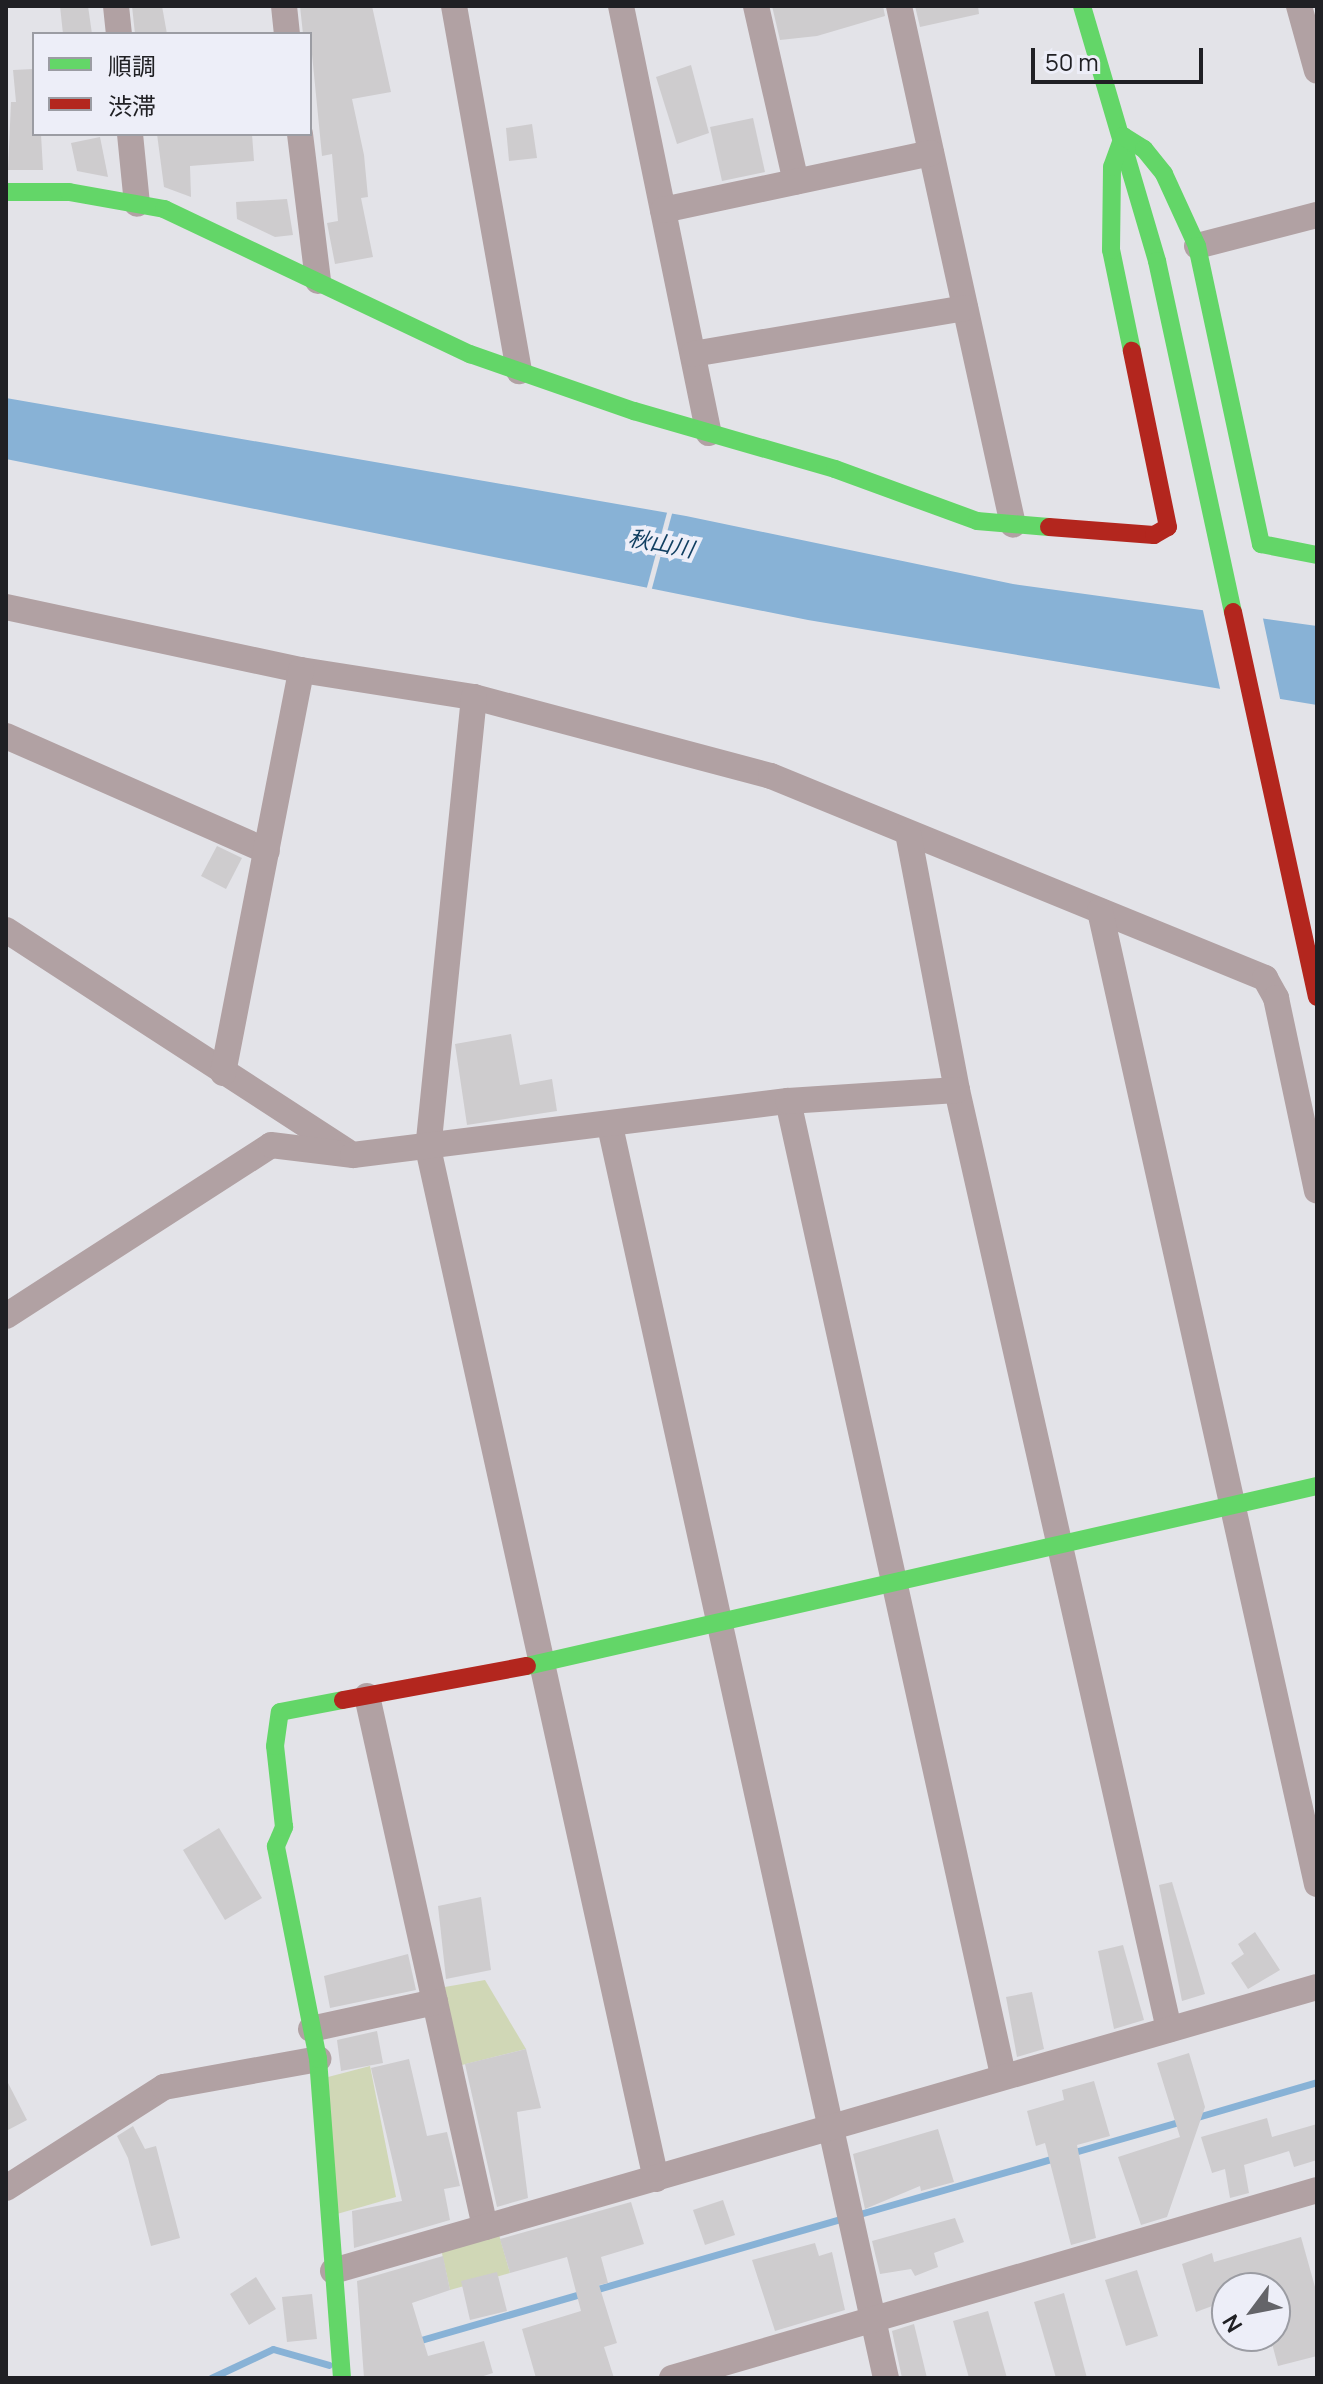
<!DOCTYPE html>
<meta charset="utf-8">
<style>
body{margin:0}
#map{position:relative;width:1323px;height:2384px;overflow:hidden;background:#e3e3e8;font-family:Manrope,"Noto Sans JP",sans-serif}
div>[style]{position:absolute}
[style*='--x']{left:calc(var(--x)*1px);top:calc(var(--y)*1px);width:calc(var(--w)*1px);rotate:calc(var(--a)*1deg)}
.green>*{inset:0;background:#d0d7b6}
.water>*{inset:0;background:#88b2d6}
.pier>*{inset:0;background:#e3e3e8}
.stream>*{height:7px;margin:-3.5px;padding:0 3.5px;transform-origin:3.5px;border-radius:3.5px;background:#88b2d6}
.building>*{inset:0;background:#ceccce}
.street>*{height:26px;margin:-13px;padding:0 13px;transform-origin:13px;border-radius:13px;background:#b1a1a3}
.fast>*{height:18px;margin:-9px;padding:0 9px;transform-origin:9px;border-radius:9px;background:#63d668}
.jam>*{height:18px;margin:-9px;padding:0 9px;transform-origin:9px;border-radius:9px;background:#b3261e}
span{translate:-50% -50%;white-space:nowrap;text-align:center;line-height:1.15;-webkit-text-stroke:8px #edeef8;paint-order:stroke}
.water-label{font-size:22px;color:#113f61;font-style:italic}
.frame{position:absolute;inset:0;border:8px solid #202024;pointer-events:none}
.legend{position:absolute;left:32px;top:32px;width:280px;height:104px;box-sizing:border-box;background:#edeef8;border:2px solid #9b9ca3;margin:0;padding:10px 14px;list-style:none;font-size:24px;color:#202024}
.legend li{display:flex;align-items:center;gap:16px;height:40px}
.legend b{width:40px;border:2px solid #9b9ca3}
.north{position:absolute;left:1211px;top:2272px;width:80px;height:80px;box-sizing:border-box;background:#edeef8;border:2px solid #9b9ca3;border-radius:50%;rotate:238deg;font-size:22px;font-weight:700;line-height:32px;text-align:center;color:#202024}
.north::after{content:'';display:block;margin:auto;width:28px;height:36px;background:#646469;clip-path:polygon(50% 0,100% 100%,50% 72%,0 100%)}
.scale{position:absolute;left:1031px;top:48px;width:172px;height:36px;box-sizing:border-box;border:4px solid #202024;border-top:0;padding-left:10px;font-size:24px;line-height:28px;white-space:nowrap;color:#202024;-webkit-text-stroke:6px #edeef8;paint-order:stroke}
</style>
<div id="map">
<div class="green">
<i style="clip-path:polygon(485px 1980px,526px 2049px,458px 2066px,439px 1988px)"></i>
<i style="clip-path:polygon(370px 2066px,396px 2197px,337px 2214px,328px 2077px)"></i>
<i style="clip-path:polygon(498px 2231px,510px 2273px,450px 2290px,441px 2249px)"></i>
</div>
<div class="water">
<i style="clip-path:polygon(6px 398px,686px 516px,1013px 584px,1317px 626px,1317px 705px,808px 620px,6px 459px)"></i>
</div>
<div class="pier">
<i style="clip-path:polygon(668px 509px,673px 510px,651px 592px,646px 591px)"></i>
<i style="clip-path:polygon(1202px 606px,1262px 614px,1281px 703px,1221px 693px)"></i>
</div>
<div class="stream">
<i style="--x:1194;--y:2118;--w:128;--a:-16.3"></i>
<i style="--x:1071;--y:2153;--w:116;--a:-16.1"></i>
<i style="--x:856;--y:2215;--w:207;--a:-16"></i>
<i style="--x:414;--y:2342;--w:448;--a:-16.1"></i>
<i style="--x:211;--y:2378;--w:68;--a:-25.1"></i>
<i style="--x:273;--y:2349;--w:58;--a:15.9"></i>
</div>
<div class="building">
<i style="clip-path:polygon(60px 6px,88px 6px,92px 34px,63px 34px)"></i>
<i style="clip-path:polygon(132px 6px,162px 6px,167px 34px,135px 34px)"></i>
<i style="clip-path:polygon(300px 6px,372px 6px,391px 92px,352px 99px,364px 155px,368px 197px,361px 198px,373px 257px,335px 264px,327px 223px,338px 221px,332px 154px,322px 156px,310px 34px,303px 34px)"></i>
<i style="clip-path:polygon(772px 6px,883px 6px,885px 16px,817px 36px,780px 40px)"></i>
<i style="clip-path:polygon(915px 6px,978px 6px,979px 14px,920px 27px)"></i>
<i style="clip-path:polygon(691px 65px,709px 133px,677px 144px,656px 77px)"></i>
<i style="clip-path:polygon(34px 69px,34px 134px,41px 134px,43px 170px,8px 170px,11px 102px,16px 102px,13px 70px)"></i>
<i style="clip-path:polygon(753px 118px,765px 172px,722px 181px,710px 127px)"></i>
<i style="clip-path:polygon(532px 124px,537px 158px,509px 161px,506px 128px)"></i>
<i style="clip-path:polygon(157px 134px,252px 134px,254px 161px,190px 166px,191px 197px,164px 187px)"></i>
<i style="clip-path:polygon(100px 137px,108px 177px,77px 171px,71px 143px)"></i>
<i style="clip-path:polygon(287px 199px,293px 235px,275px 237px,237px 219px,236px 202px)"></i>
<i style="clip-path:polygon(217px 846px,242px 858px,226px 889px,201px 876px)"></i>
<i style="clip-path:polygon(511px 1034px,520px 1085px,552px 1079px,557px 1111px,467px 1125px,455px 1044px)"></i>
<i style="clip-path:polygon(219px 1828px,262px 1898px,225px 1920px,183px 1850px)"></i>
<i style="clip-path:polygon(1172px 1882px,1205px 1994px,1182px 2001px,1159px 1885px)"></i>
<i style="clip-path:polygon(481px 1897px,491px 1970px,446px 1979px,438px 1906px)"></i>
<i style="clip-path:polygon(1255px 1932px,1280px 1970px,1248px 1989px,1231px 1963px,1244px 1954px,1238px 1944px)"></i>
<i style="clip-path:polygon(1123px 1945px,1144px 2020px,1114px 2029px,1098px 1951px)"></i>
<i style="clip-path:polygon(408px 1954px,416px 1990px,330px 2008px,324px 1976px)"></i>
<i style="clip-path:polygon(1032px 1992px,1044px 2049px,1017px 2057px,1006px 1997px)"></i>
<i style="clip-path:polygon(377px 2031px,383px 2063px,341px 2071px,337px 2040px)"></i>
<i style="clip-path:polygon(526px 2049px,541px 2108px,517px 2112px,528px 2198px,497px 2207px,465px 2064px)"></i>
<i style="clip-path:polygon(1189px 2053px,1205px 2107px,1167px 2217px,1141px 2225px,1118px 2157px,1180px 2137px,1157px 2063px)"></i>
<i style="clip-path:polygon(409px 2059px,427px 2136px,447px 2132px,460px 2186px,444px 2189px,450px 2220px,354px 2248px,352px 2211px,402px 2201px,371px 2068px)"></i>
<i style="clip-path:polygon(6px 2079px,27px 2120px,6px 2131px)"></i>
<i style="clip-path:polygon(1094px 2081px,1110px 2136px,1077px 2145px,1096px 2238px,1071px 2245px,1045px 2143px,1036px 2146px,1027px 2111px,1064px 2100px,1062px 2090px)"></i>
<i style="clip-path:polygon(1267px 2118px,1272px 2137px,1317px 2124px,1317px 2160px,1294px 2167px,1289px 2151px,1244px 2165px,1249px 2193px,1230px 2198px,1225px 2169px,1212px 2173px,1201px 2137px)"></i>
<i style="clip-path:polygon(133px 2126px,145px 2149px,156px 2146px,180px 2238px,151px 2246px,128px 2158px,117px 2136px)"></i>
<i style="clip-path:polygon(938px 2129px,954px 2182px,921px 2191px,920px 2186px,865px 2209px,853px 2154px)"></i>
<i style="clip-path:polygon(723px 2200px,735px 2235px,705px 2245px,693px 2210px)"></i>
<i style="clip-path:polygon(631px 2202px,644px 2244px,601px 2257px,608px 2283px,599px 2285px,617px 2343px,604px 2347px,614px 2378px,536px 2378px,522px 2329px,581px 2311px,567px 2257px,510px 2273px,500px 2239px)"></i>
<i style="clip-path:polygon(955px 2218px,964px 2242px,934px 2253px,938px 2267px,915px 2276px,911px 2269px,880px 2274px,872px 2241px)"></i>
<i style="clip-path:polygon(1301px 2237px,1317px 2294px,1317px 2356px,1278px 2366px,1270px 2336px,1275px 2336px,1275px 2288px,1220px 2288px,1223px 2302px,1196px 2312px,1182px 2264px,1212px 2253px,1214px 2262px)"></i>
<i style="clip-path:polygon(815px 2243px,819px 2256px,832px 2252px,845px 2310px,775px 2331px,752px 2260px)"></i>
<i style="clip-path:polygon(443px 2256px,450px 2290px,412px 2303px,428px 2356px,484px 2341px,493px 2373px,477px 2378px,364px 2378px,357px 2281px)"></i>
<i style="clip-path:polygon(1137px 2270px,1158px 2336px,1126px 2346px,1105px 2280px)"></i>
<i style="clip-path:polygon(497px 2272px,507px 2311px,470px 2320px,461px 2281px)"></i>
<i style="clip-path:polygon(256px 2277px,276px 2309px,249px 2325px,230px 2294px)"></i>
<i style="clip-path:polygon(1064px 2293px,1087px 2378px,1056px 2378px,1034px 2302px)"></i>
<i style="clip-path:polygon(312px 2294px,317px 2339px,287px 2342px,282px 2297px)"></i>
<i style="clip-path:polygon(988px 2311px,1007px 2378px,969px 2378px,953px 2321px)"></i>
<i style="clip-path:polygon(914px 2324px,927px 2378px,902px 2378px,892px 2331px)"></i>
</div>
<div class="street">
<i style="--x:116;--y:6;--w:28;--a:84"></i>
<i style="--x:284;--y:6;--w:28;--a:84"></i>
<i style="--x:454;--y:6;--w:371;--a:79.9"></i>
<i style="--x:621;--y:6;--w:436;--a:78.4"></i>
<i style="--x:756;--y:6;--w:180;--a:77.2"></i>
<i style="--x:899;--y:6;--w:531;--a:77.61"></i>
<i style="--x:1299;--y:6;--w:67;--a:74.5"></i>
<i style="--x:130;--y:134;--w:70;--a:84.3"></i>
<i style="--x:300;--y:134;--w:148;--a:83"></i>
<i style="--x:663;--y:210;--w:274;--a:-12"></i>
<i style="--x:1197;--y:246;--w:124;--a:-14.5"></i>
<i style="--x:693;--y:354;--w:276;--a:-9.6"></i>
<i style="--x:6;--y:607;--w:302;--a:12.1"></i>
<i style="--x:301;--y:670;--w:175;--a:8.9"></i>
<i style="--x:474;--y:697;--w:307;--a:14.9"></i>
<i style="--x:771;--y:776;--w:534;--a:22.24"></i>
<i style="--x:1265;--y:978;--w:23;--a:61"></i>
<i style="--x:1276;--y:998;--w:197;--a:78"></i>
<i style="--x:474;--y:697;--w:453;--a:95.8"></i>
<i style="--x:428;--y:1148;--w:1056;--a:77.53"></i>
<i style="--x:6;--y:736;--w:285;--a:23.8"></i>
<i style="--x:908;--y:833;--w:262;--a:79.2"></i>
<i style="--x:957;--y:1090;--w:963;--a:77.28"></i>
<i style="--x:1100;--y:911;--w:997;--a:77.43"></i>
<i style="--x:6;--y:930;--w:406;--a:33"></i>
<i style="--x:223;--y:1073;--w:410;--a:-79"></i>
<i style="--x:788;--y:1101;--w:997;--a:77.55"></i>
<i style="--x:610;--y:1126;--w:1282;--a:77.57"></i>
<i style="--x:6;--y:1316;--w:315;--a:-32.8"></i>
<i style="--x:271;--y:1145;--w:83;--a:7"></i>
<i style="--x:353;--y:1155;--w:438;--a:-7.1"></i>
<i style="--x:788;--y:1101;--w:169;--a:-3.7"></i>
<i style="--x:367;--y:1696;--w:544;--a:77.47"></i>
<i style="--x:311;--y:2029;--w:127;--a:-12.3"></i>
<i style="--x:6;--y:2188;--w:188;--a:-32.6"></i>
<i style="--x:164;--y:2087;--w:157;--a:-10.3"></i>
<i style="--x:333;--y:2271;--w:1024;--a:-16.1"></i>
<i style="--x:672;--y:2378;--w:672;--a:-16.25"></i>
</div>
<div class="fast">
<i style="--x:1082;--y:6;--w:266;--a:73.6"></i>
<i style="--x:1157;--y:261;--w:359;--a:77.8"></i>
<i style="--x:6;--y:192;--w:63;--a:0"></i>
<i style="--x:69;--y:192;--w:97;--a:10.1"></i>
<i style="--x:164;--y:209;--w:339;--a:25.4"></i>
<i style="--x:470;--y:354;--w:174;--a:19.2"></i>
<i style="--x:634;--y:411;--w:209;--a:16.1"></i>
<i style="--x:835;--y:469;--w:151;--a:20.1"></i>
<i style="--x:977;--y:521;--w:72;--a:4.8"></i>
<i style="--x:1132;--y:351;--w:103;--a:-101.7"></i>
<i style="--x:1111;--y:250;--w:83;--a:-89.3"></i>
<i style="--x:1112;--y:167;--w:33;--a:-70"></i>
<i style="--x:1123;--y:136;--w:25;--a:32"></i>
<i style="--x:1144;--y:149;--w:32;--a:51"></i>
<i style="--x:1164;--y:174;--w:79;--a:65.4"></i>
<i style="--x:1197;--y:246;--w:305;--a:77.9"></i>
<i style="--x:1261;--y:544;--w:57;--a:11.1"></i>
<i style="--x:527;--y:1666;--w:810;--a:-12.84"></i>
<i style="--x:342;--y:2378;--w:320;--a:-94.3"></i>
<i style="--x:318;--y:2059;--w:217;--a:-101.2"></i>
<i style="--x:276;--y:1846;--w:21;--a:-67"></i>
<i style="--x:284;--y:1827;--w:81;--a:-96.3"></i>
<i style="--x:275;--y:1746;--w:34;--a:-82"></i>
<i style="--x:280;--y:1712;--w:64;--a:-10.8"></i>
</div>
<div class="jam">
<i style="--x:1049;--y:527;--w:105;--a:4.4"></i>
<i style="--x:1154;--y:535;--w:16;--a:-30"></i>
<i style="--x:1168;--y:527;--w:180;--a:-101.6"></i>
<i style="--x:1233;--y:612;--w:394;--a:77.7"></i>
<i style="--x:343;--y:1700;--w:187;--a:-10.5"></i>
</div>
<div class="water-label">
<span style="left:661px;top:544px;rotate:11deg">秋山川</span>
</div>
<div class="frame"></div>
<ul class="legend">
<li><b style="height:10px;background:#63d668"></b>順調</li>
<li><b style="height:10px;background:#b3261e"></b>渋滞</li>
</ul>
<div class="north">N</div>
<div class="scale">50 m</div>
</div>
